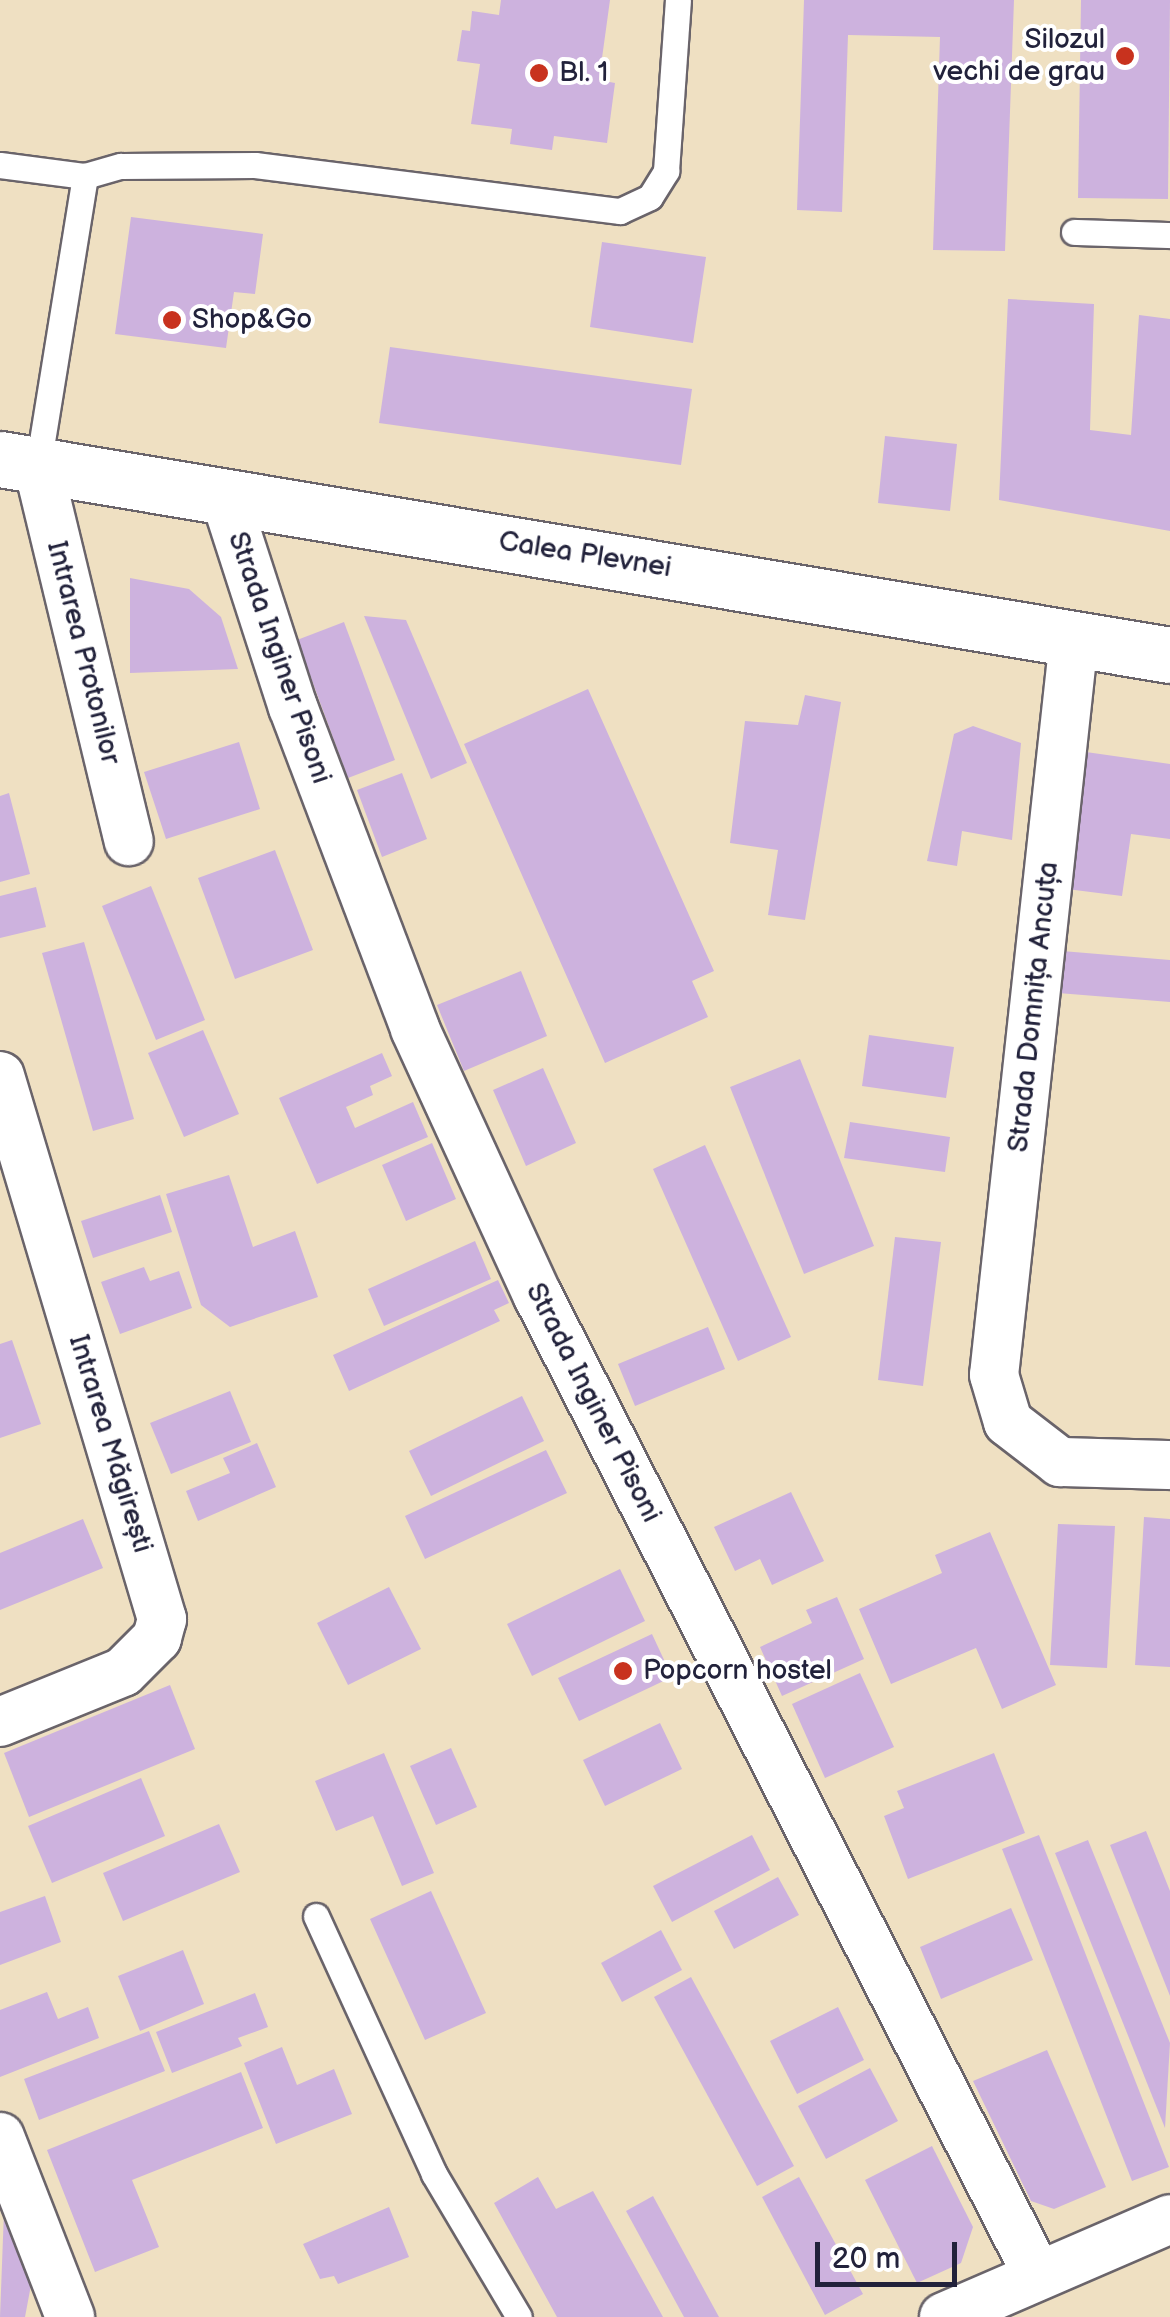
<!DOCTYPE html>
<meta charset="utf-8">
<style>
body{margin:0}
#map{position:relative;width:1170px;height:2317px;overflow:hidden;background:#efe0c2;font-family:"Balsamiq Sans",sans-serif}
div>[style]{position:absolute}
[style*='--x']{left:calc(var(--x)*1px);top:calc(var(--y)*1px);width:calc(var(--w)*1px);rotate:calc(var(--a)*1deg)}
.building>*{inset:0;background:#cdb2de}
.roads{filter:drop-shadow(2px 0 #6a646a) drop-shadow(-2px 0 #6a646a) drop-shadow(0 2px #6a646a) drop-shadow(0 -2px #6a646a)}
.lane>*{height:25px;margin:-12.5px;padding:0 12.5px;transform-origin:12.5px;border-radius:12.5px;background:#fff}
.street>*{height:48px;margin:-24px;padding:0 24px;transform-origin:24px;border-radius:24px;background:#fff}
.secondary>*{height:55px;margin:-27.5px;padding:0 27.5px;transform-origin:27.5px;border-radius:27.5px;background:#fff}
.dots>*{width:28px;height:28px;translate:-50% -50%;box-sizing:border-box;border:5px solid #fff;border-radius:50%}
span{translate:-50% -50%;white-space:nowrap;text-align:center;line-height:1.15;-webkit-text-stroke:8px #fff;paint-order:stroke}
.poi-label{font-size:28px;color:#22223b}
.right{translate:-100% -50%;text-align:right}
.left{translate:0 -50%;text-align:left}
.street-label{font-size:28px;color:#22223b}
.scale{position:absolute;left:815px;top:2242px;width:142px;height:45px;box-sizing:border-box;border:5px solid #22223b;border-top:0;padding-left:12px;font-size:30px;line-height:35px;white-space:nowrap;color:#22223b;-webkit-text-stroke:8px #fff;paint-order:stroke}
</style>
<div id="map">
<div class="building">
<i style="clip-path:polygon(501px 0,610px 0,599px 80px,615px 83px,607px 143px,554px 136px,552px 150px,510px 144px,512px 129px,471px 124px,480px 64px,457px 61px,462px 30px,470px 31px,472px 11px,499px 15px)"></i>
<i style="clip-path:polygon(804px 0,1014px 0,1005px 251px,933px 250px,940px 37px,848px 35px,842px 212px,797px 210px)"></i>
<i style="clip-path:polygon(1081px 0,1170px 0,1168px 199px,1078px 198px)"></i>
<i style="clip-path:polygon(131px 217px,263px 234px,255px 294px,234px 292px,226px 348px,115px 334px)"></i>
<i style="clip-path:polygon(602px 242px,706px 257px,693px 343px,590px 327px)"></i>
<i style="clip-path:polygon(1008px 299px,1094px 304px,1090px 430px,1131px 435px,1139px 315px,1170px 319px,1170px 531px,999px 500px)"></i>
<i style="clip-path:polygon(390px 347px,692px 389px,681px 465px,379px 423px)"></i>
<i style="clip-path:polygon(885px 436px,957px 444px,950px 511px,878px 503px)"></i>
<i style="clip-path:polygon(130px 578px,189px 589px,221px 617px,238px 669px,130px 673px)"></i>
<i style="clip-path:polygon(364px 616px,406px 620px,467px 763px,431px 779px)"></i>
<i style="clip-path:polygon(344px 622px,395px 760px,348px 778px,297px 640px)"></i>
<i style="clip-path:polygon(588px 689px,714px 971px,692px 981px,708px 1017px,605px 1063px,464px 744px)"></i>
<i style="clip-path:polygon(805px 695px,841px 702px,805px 920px,768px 915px,778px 850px,730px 843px,745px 721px,798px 725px)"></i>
<i style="clip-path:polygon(973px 726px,1021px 743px,1012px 840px,962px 831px,957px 866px,927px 861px,954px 734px)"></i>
<i style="clip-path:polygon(239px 742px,260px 809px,166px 839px,144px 772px)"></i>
<i style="clip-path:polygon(1086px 752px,1170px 764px,1170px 839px,1131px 834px,1122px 896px,1067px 889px)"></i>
<i style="clip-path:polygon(402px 773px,427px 839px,382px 857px,357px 790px)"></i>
<i style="clip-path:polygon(9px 793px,30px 874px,0 882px,0 796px)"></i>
<i style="clip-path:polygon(275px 850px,313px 950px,235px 979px,198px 878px)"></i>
<i style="clip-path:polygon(151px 886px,205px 1020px,156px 1040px,102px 906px)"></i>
<i style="clip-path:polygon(36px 887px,46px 927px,0 938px,0 896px)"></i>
<i style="clip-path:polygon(84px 942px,134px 1119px,93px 1131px,42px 953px)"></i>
<i style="clip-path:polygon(1062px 951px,1170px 960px,1170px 1002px,1058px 993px)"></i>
<i style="clip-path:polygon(521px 971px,547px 1036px,464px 1071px,437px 1005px)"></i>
<i style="clip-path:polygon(203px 1030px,239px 1114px,184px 1137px,148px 1053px)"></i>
<i style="clip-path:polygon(869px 1035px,954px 1047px,946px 1098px,862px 1086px)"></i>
<i style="clip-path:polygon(382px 1053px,392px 1076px,370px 1086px,373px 1095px,346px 1107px,355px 1128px,413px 1102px,428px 1137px,317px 1184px,279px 1098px)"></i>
<i style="clip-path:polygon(800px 1059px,874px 1246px,804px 1274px,730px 1087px)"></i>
<i style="clip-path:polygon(543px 1068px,576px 1143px,526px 1166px,493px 1090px)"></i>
<i style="clip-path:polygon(850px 1122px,950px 1137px,945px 1172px,844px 1158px)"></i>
<i style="clip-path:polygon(432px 1143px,456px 1199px,406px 1221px,382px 1165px)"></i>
<i style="clip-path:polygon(705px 1145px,791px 1337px,738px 1361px,653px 1169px)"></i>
<i style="clip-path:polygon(229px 1175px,253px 1247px,295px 1231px,318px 1297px,230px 1327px,201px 1305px,166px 1194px)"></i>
<i style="clip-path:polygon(160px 1195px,172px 1232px,93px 1258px,81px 1221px)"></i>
<i style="clip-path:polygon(895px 1237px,941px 1242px,923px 1386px,878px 1380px)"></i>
<i style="clip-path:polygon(475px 1241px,491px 1279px,384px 1326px,368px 1289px)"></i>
<i style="clip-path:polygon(144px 1267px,150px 1281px,179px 1271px,192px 1308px,120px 1334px,101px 1282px)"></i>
<i style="clip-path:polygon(498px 1280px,509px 1303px,494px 1310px,500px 1321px,349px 1391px,333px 1355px)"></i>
<i style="clip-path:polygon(708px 1327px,725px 1369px,635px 1406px,618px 1364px)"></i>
<i style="clip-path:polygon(12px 1340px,41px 1424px,0 1438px,0 1344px)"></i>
<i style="clip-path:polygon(230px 1391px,251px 1442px,171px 1474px,150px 1423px)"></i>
<i style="clip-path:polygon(522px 1396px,544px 1441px,431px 1496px,409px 1451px)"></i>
<i style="clip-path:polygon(257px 1443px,276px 1487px,198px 1521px,186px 1491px,230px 1473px,223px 1458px)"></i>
<i style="clip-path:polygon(546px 1450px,567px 1493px,425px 1559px,405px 1516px)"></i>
<i style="clip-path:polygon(791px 1492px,824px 1561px,772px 1585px,760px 1559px,735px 1571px,714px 1527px)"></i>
<i style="clip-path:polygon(1144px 1517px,1170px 1519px,1170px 1667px,1135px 1665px)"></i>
<i style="clip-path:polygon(83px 1519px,103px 1568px,0 1610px,0 1553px)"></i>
<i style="clip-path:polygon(1058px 1524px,1115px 1526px,1107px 1668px,1050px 1665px)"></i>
<i style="clip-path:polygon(990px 1532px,1056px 1685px,1002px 1709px,976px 1648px,891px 1684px,859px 1609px,942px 1573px,935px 1555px)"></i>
<i style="clip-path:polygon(620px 1569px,645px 1621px,532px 1676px,507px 1624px)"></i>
<i style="clip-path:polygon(389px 1587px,421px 1649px,348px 1685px,317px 1623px)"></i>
<i style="clip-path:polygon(837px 1597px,864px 1659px,782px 1696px,760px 1647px,812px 1623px,806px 1610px)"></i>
<i style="clip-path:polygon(652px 1634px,672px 1677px,579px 1721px,558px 1678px)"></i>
<i style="clip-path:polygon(860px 1673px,894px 1747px,825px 1778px,792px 1704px)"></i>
<i style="clip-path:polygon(170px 1685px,195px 1749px,29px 1817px,4px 1753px)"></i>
<i style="clip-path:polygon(660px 1723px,682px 1769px,605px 1806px,583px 1760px)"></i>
<i style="clip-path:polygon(451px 1748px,477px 1807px,436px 1825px,410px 1766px)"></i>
<i style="clip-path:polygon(384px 1753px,434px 1873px,402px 1886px,373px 1816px,336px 1831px,315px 1781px)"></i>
<i style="clip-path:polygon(994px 1753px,1025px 1833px,908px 1879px,884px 1816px,904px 1808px,897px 1791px)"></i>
<i style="clip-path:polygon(141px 1778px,165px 1836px,52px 1883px,28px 1826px)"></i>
<i style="clip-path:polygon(219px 1824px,240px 1872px,123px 1921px,103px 1873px)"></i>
<i style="clip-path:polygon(1146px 1831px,1170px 1891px,1170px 1996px,1110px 1845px)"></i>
<i style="clip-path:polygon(752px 1835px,770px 1870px,672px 1922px,653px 1886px)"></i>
<i style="clip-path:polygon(1039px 1835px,1169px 2167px,1132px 2181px,1002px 1849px)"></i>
<i style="clip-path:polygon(1088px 1840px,1170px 2043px,1165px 2128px,1055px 1853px)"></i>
<i style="clip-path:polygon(778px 1877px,799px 1915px,734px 1949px,714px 1911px)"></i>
<i style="clip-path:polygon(431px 1891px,486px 2013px,425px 2040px,370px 1919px)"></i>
<i style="clip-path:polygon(45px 1896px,61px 1942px,0 1965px,0 1912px)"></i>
<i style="clip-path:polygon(1011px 1908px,1033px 1960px,941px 1999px,920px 1947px)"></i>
<i style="clip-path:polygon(661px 1930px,682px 1970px,622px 2002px,601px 1963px)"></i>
<i style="clip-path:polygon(183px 1950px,204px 2004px,140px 2031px,118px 1976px)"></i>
<i style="clip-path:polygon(691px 1977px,794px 2166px,757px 2186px,654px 1997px)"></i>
<i style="clip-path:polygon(47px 1992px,58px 2019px,88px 2007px,99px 2038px,0 2077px,0 2010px)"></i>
<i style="clip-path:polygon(255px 1993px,268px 2027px,238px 2038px,242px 2046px,172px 2073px,156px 2032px)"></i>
<i style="clip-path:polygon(838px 2007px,864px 2060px,797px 2094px,770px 2041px)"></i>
<i style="clip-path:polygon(149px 2031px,165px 2071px,39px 2120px,24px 2079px)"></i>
<i style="clip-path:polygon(282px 2047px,297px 2085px,334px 2069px,352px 2114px,276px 2144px,244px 2063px)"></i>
<i style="clip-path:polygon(1047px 2050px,1106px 2187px,1054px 2209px,1031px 2201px,973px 2081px)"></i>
<i style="clip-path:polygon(870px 2068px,898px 2121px,826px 2159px,798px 2106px)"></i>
<i style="clip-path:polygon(241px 2072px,263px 2128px,132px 2180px,159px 2247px,95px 2272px,47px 2150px)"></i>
<i style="clip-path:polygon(932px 2146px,973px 2227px,961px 2263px,917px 2283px,865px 2180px)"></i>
<i style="clip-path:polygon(538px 2177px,556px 2209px,593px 2191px,663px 2317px,557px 2317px,494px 2203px)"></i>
<i style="clip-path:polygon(799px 2177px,863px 2294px,825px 2315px,762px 2197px)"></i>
<i style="clip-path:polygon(653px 2196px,719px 2317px,684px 2317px,626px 2211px)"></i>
<i style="clip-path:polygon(389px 2207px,409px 2257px,338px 2284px,334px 2276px,320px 2279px,303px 2244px)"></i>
<i style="clip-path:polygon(4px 2211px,31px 2285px,25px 2317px,0 2317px)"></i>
</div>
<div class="roads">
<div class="lane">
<i style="--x:0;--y:165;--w:86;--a:7.4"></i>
<i style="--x:85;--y:176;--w:37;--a:-16"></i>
<i style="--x:121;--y:166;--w:134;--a:-0.4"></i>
<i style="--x:255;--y:165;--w:368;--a:7.2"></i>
<i style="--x:620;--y:211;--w:33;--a:-25"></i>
<i style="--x:650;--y:197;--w:31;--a:-58"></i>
<i style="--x:666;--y:171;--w:171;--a:-86"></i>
<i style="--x:1074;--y:232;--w:96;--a:1.8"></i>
<i style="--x:38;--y:466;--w:294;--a:-80.8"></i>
<i style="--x:316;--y:1916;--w:284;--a:65.4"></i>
<i style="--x:434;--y:2174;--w:166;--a:59.3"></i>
</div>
<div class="street">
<i style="--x:38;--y:466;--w:386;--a:76.4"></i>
<i style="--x:225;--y:497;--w:221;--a:72.1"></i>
<i style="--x:293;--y:707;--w:344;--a:69.2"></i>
<i style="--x:415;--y:1029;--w:294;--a:65.3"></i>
<i style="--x:538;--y:1296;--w:1100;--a:62.97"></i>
<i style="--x:1074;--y:639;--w:740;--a:96.2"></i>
<i style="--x:994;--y:1375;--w:49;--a:73.4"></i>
<i style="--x:1008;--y:1422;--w:66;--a:37.6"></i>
<i style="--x:1060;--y:1462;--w:110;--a:1.6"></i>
<i style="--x:0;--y:1076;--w:567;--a:73.39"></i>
<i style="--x:162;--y:1619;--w:20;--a:105"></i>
<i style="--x:157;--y:1638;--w:48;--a:135"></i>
<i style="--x:123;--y:1672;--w:133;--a:157.9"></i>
<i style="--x:0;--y:2137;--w:193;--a:68.7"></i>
<i style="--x:944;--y:2317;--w:246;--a:-23.4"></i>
</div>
<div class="secondary">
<i style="--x:0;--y:459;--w:1186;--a:9.51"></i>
</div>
</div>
<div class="dots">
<i style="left:1125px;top:56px;background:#c8321e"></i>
<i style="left:539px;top:73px;background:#c8321e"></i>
<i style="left:172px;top:320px;background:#c8321e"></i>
<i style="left:623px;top:1671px;background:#c8321e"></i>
</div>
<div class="poi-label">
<span class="right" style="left:1105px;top:56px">Silozul<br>vechi de grau</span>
<span class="left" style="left:559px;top:73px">Bl. 1</span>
<span class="left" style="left:192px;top:320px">Shop&amp;Go</span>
<span class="left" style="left:643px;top:1671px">Popcorn hostel</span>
</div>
<div class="street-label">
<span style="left:585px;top:555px;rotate:9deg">Calea Plevnei</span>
<span style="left:83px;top:653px;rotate:76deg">Intrarea Protonilor</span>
<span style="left:279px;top:658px;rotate:71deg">Strada Inginer Pisoni</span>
<span style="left:1034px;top:1007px;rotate:-84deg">Strada Domnița Ancuța</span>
<span style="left:593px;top:1403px;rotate:63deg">Strada Inginer Pisoni</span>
<span style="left:110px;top:1444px;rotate:73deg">Intrarea Măgirești</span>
</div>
<div class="scale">20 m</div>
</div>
